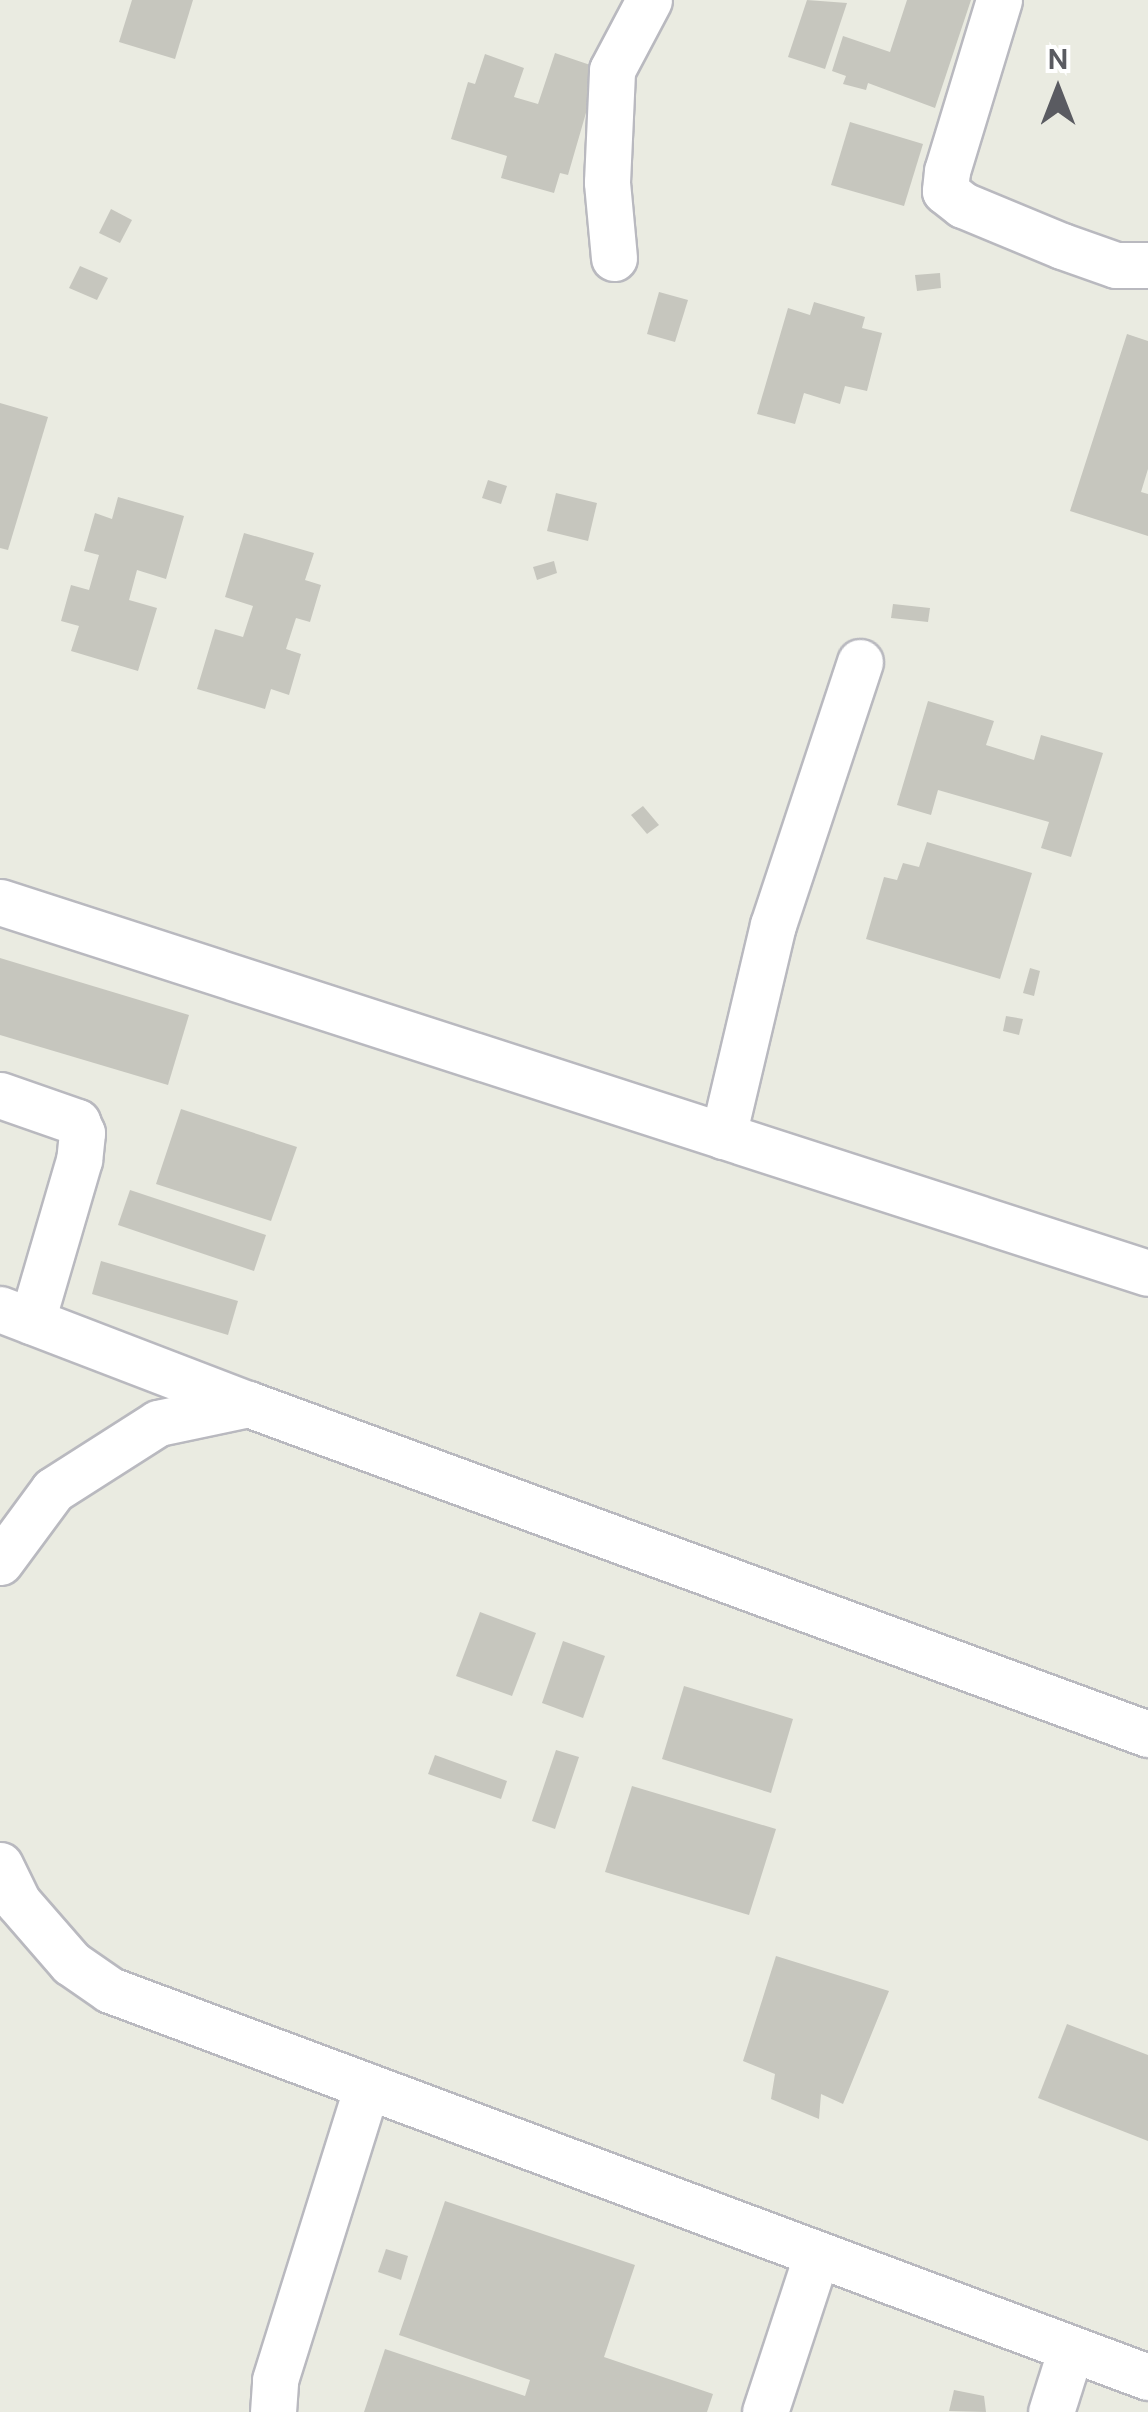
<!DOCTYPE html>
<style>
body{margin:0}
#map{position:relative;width:1148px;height:2412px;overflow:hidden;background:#eaebe1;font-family:"DM Sans",sans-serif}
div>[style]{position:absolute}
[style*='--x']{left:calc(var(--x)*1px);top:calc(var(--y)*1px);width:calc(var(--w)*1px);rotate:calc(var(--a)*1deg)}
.building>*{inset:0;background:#c6c6be}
.roads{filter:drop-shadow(2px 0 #b9b9bf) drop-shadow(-2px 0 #b9b9bf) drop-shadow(0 2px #b9b9bf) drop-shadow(0 -2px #b9b9bf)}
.minor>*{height:45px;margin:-22.5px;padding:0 22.5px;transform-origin:22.5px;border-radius:22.5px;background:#fff}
span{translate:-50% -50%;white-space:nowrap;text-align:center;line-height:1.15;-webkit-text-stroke:10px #fff;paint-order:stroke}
.north{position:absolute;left:1008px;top:40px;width:100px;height:100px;-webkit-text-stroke:8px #fff;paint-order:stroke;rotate:0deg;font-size:28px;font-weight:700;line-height:40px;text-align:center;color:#5a5b61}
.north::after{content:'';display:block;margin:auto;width:35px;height:45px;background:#5a5b61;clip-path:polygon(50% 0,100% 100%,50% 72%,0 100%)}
</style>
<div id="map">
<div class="building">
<i style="clip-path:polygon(132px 0,193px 0,175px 59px,119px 42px)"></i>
<i style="clip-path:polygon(807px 0,847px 3px,825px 69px,788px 57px)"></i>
<i style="clip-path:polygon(907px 0,971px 0,935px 108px,868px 83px,866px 90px,843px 84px,846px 76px,832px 71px,843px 36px,890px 52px)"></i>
<i style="clip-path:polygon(555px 53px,599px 68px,568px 175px,560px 173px,554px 193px,501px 178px,507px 156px,451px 139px,468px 82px,475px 84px,485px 54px,524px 68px,514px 97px,538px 104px)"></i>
<i style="clip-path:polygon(850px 122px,923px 144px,904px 206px,831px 185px)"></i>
<i style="clip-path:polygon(111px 209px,132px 220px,120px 243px,99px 233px)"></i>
<i style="clip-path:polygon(80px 266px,108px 278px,97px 300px,69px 288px)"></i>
<i style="clip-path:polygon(940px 273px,941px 288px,917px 291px,915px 275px)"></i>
<i style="clip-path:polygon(659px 292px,688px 300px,675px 342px,647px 334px)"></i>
<i style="clip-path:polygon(814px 302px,865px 317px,862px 328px,882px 333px,867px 391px,845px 386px,840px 404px,804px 393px,795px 424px,757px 414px,788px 308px,810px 315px)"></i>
<i style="clip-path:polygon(1127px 334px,1148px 341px,1148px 469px,1141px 492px,1148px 494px,1148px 536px,1070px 511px)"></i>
<i style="clip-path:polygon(0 403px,48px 417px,8px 550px,0 548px)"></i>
<i style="clip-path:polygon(488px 480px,507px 486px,501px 504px,482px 498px)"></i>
<i style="clip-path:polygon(556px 493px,597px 503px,588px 541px,547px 531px)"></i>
<i style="clip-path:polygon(118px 497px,184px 516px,166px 579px,137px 570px,129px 600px,157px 608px,138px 671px,71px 651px,79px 626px,61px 621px,71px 585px,89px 590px,99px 555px,84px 551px,95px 513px,112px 519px)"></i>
<i style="clip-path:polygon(244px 533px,314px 553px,305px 580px,321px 585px,310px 622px,296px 618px,286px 649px,301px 654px,289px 695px,271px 689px,265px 709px,197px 689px,215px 629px,243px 637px,253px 606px,225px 597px)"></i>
<i style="clip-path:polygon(554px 561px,557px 573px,537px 580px,533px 567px)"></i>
<i style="clip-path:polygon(893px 604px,930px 608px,928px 622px,891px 618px)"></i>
<i style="clip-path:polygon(928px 701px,994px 721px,986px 745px,1034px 760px,1041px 735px,1103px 753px,1071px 857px,1041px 848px,1049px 822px,938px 790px,931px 815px,897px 805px)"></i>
<i style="clip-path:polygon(643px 806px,659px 825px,647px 834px,631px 815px)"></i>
<i style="clip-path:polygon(927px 842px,1032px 873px,1000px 979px,866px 939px,884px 877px,897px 880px,903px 863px,919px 867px)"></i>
<i style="clip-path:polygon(0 958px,189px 1015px,168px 1085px,0 1035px)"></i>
<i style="clip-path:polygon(1030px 968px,1040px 971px,1034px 996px,1023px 993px)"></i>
<i style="clip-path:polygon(1006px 1016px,1023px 1019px,1019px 1035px,1003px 1031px)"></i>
<i style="clip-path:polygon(181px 1109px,297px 1147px,271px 1221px,156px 1184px)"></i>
<i style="clip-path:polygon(130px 1190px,266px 1235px,254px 1271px,118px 1225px)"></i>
<i style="clip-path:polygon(101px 1261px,238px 1301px,228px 1335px,92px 1294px)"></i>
<i style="clip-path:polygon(480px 1612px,536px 1633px,512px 1696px,456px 1676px)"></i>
<i style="clip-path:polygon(563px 1641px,605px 1656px,583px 1718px,542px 1703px)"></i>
<i style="clip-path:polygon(684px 1686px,793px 1719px,771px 1793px,662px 1759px)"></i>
<i style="clip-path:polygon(556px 1750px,579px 1757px,555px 1829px,532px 1821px)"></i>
<i style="clip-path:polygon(435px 1755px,507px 1781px,501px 1799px,428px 1774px)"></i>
<i style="clip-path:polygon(632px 1786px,776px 1829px,749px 1915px,605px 1872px)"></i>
<i style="clip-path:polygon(776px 1956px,889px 1991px,843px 2104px,821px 2094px,819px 2119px,771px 2099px,775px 2074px,743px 2061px)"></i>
<i style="clip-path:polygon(1067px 2024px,1148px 2055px,1148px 2141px,1038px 2098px)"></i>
<i style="clip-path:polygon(445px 2201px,635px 2265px,604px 2357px,713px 2394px,707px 2412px,364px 2412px,385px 2349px,525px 2396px,530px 2380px,399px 2335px)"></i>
<i style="clip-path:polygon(386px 2249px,408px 2256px,401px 2280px,378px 2272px)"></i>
<i style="clip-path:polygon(954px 2390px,984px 2396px,986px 2412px,949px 2411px)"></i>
</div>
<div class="roads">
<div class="minor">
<i style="--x:999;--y:0;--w:179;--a:106.9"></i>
<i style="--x:947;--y:171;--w:20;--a:96"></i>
<i style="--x:945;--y:191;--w:23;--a:38"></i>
<i style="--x:963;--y:205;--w:107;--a:22.5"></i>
<i style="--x:1062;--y:246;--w:57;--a:19.4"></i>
<i style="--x:1116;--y:265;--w:32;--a:0"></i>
<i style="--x:614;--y:258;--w:76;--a:-95.3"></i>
<i style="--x:607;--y:182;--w:112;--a:-87.4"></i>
<i style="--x:612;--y:70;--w:79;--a:-62.1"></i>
<i style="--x:0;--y:902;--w:1206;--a:17.91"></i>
<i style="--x:0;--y:1095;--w:82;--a:19.3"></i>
<i style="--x:77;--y:1122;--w:12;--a:66"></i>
<i style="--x:82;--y:1133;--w:27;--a:96"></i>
<i style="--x:79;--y:1160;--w:168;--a:106.3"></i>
<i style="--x:723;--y:1136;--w:217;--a:-76.7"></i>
<i style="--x:773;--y:925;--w:277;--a:-71.7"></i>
<i style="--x:0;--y:1309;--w:266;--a:21"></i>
<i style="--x:0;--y:1562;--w:89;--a:-53.6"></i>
<i style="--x:53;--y:1490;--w:125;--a:-32.5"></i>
<i style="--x:158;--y:1423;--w:92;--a:-11.9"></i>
<i style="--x:248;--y:1404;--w:959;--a:20.14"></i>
<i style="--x:0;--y:1865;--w:41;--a:64.1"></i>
<i style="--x:18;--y:1902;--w:81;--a:49"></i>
<i style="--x:71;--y:1963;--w:47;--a:34.7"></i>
<i style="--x:110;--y:1990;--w:1108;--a:20.45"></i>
<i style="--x:273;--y:2412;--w:32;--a:-86"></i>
<i style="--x:275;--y:2380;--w:308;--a:-72.6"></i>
<i style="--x:765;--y:2412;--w:166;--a:-71.8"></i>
<i style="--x:1051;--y:2412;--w:66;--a:-72.4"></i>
</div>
</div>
<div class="north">N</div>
</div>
